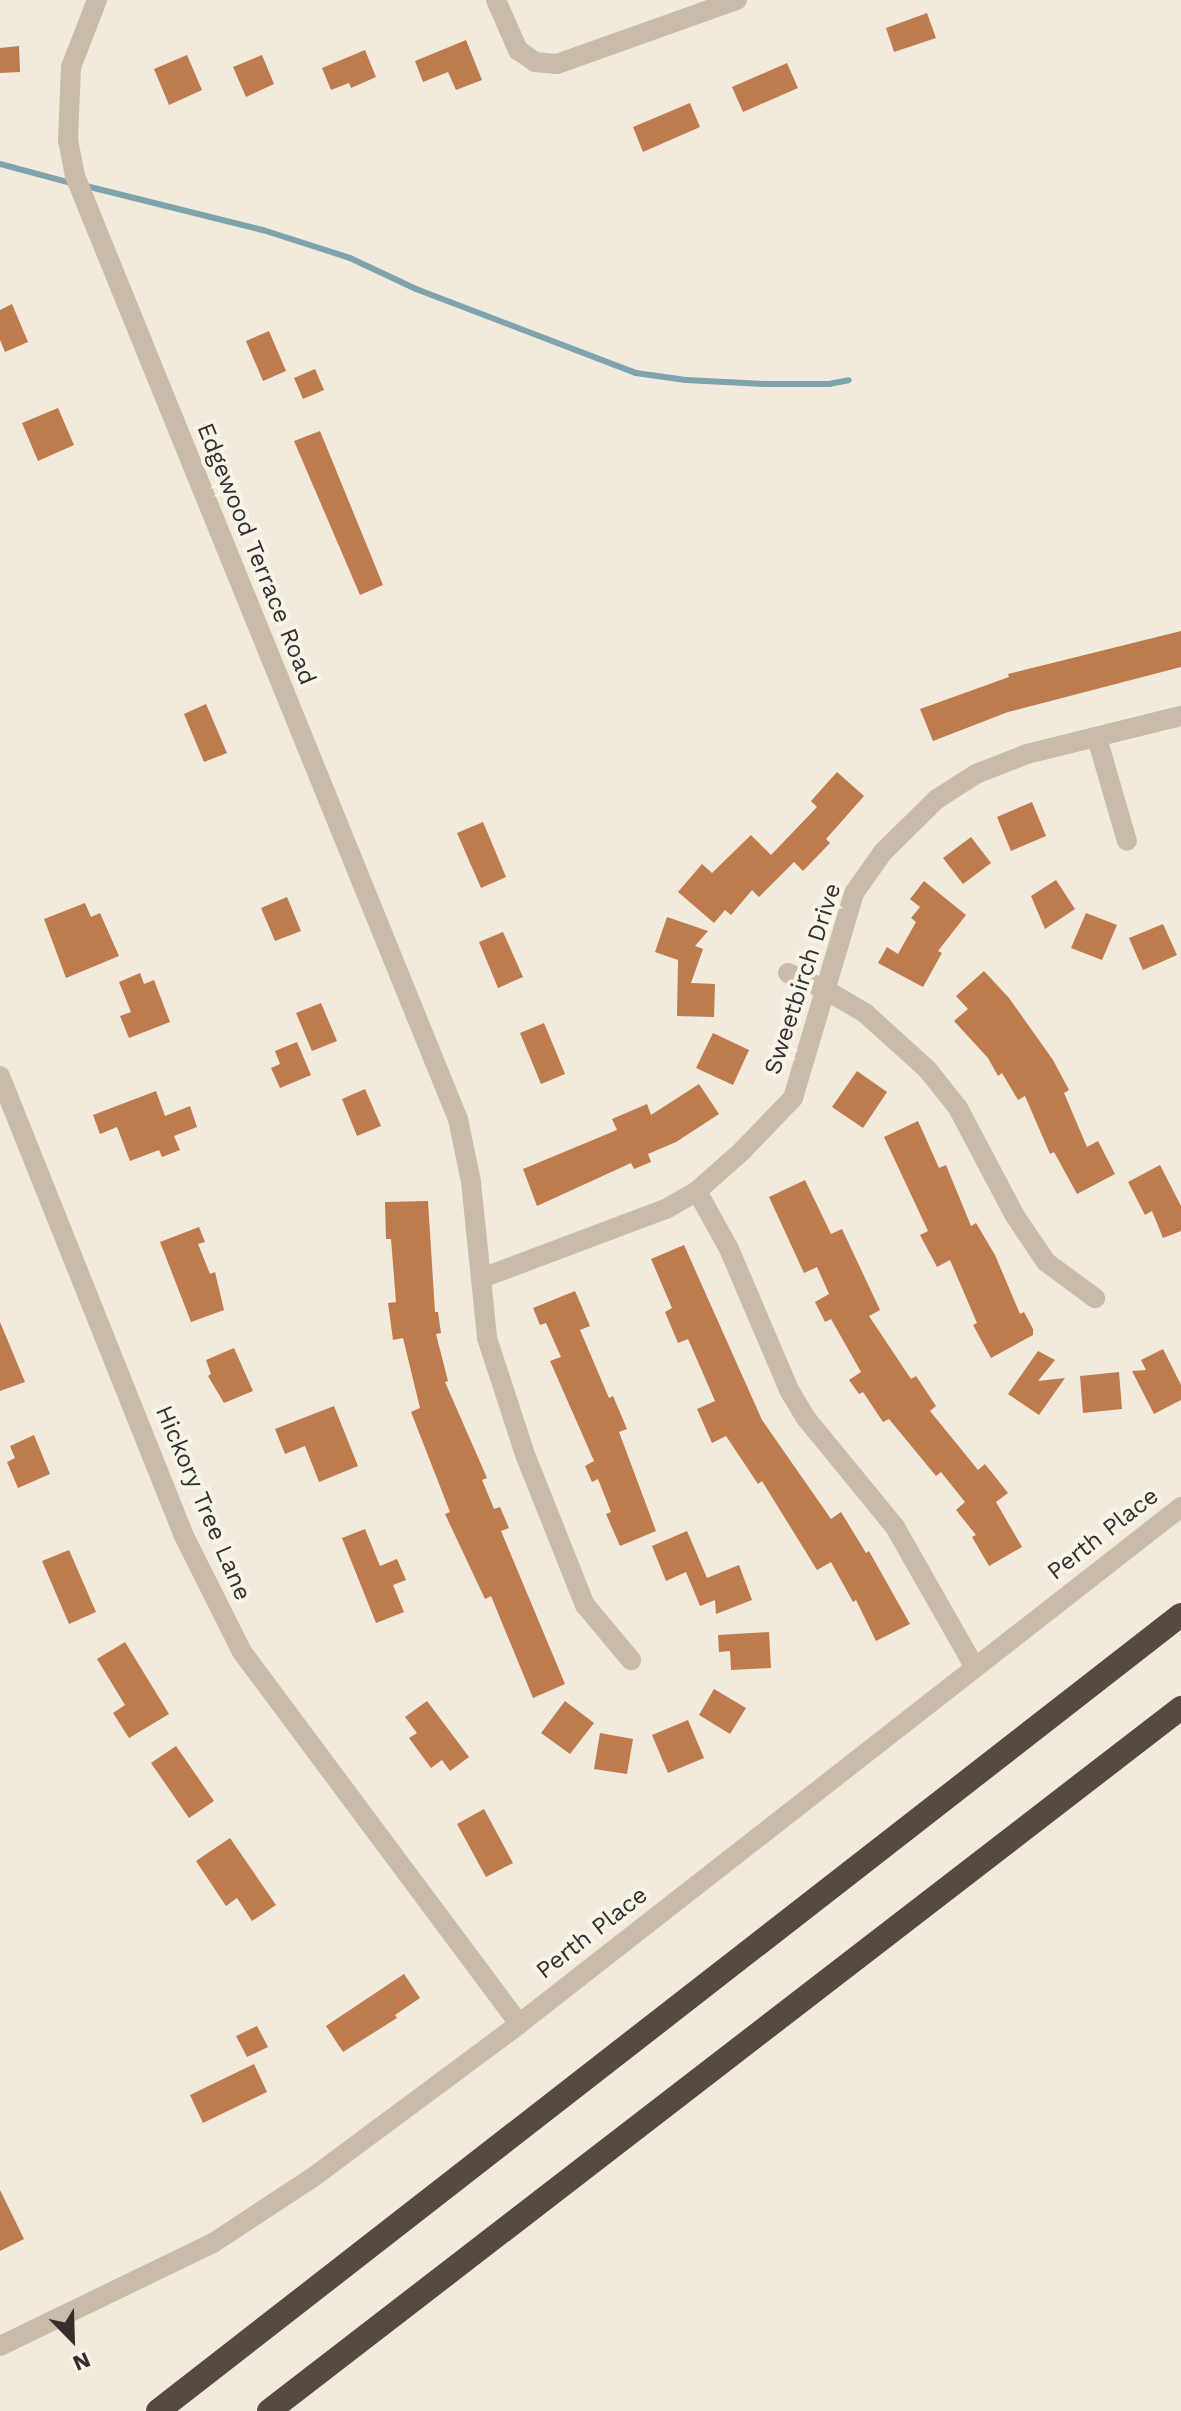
<!DOCTYPE html>
<style>
body{margin:0}
#map{position:relative;width:1181px;height:2411px;overflow:hidden;background:#f1eadd;font-family:"Work Sans",sans-serif}
div>[style]{position:absolute}
[style*='--x']{left:calc(var(--x)*1px);top:calc(var(--y)*1px);width:calc(var(--w)*1px);rotate:calc(var(--a)*1deg)}
.stream>*{height:6px;margin:-3px;padding:0 3px;transform-origin:3px;border-radius:3px;background:#7ea3ac}
.building>*{inset:0;background:#be7b4d}
.street>*{height:20px;margin:-10px;padding:0 10px;transform-origin:10px;border-radius:10px;background:#c8bca9}
.highway>*{height:24px;margin:-12px;padding:0 12px;transform-origin:12px;border-radius:12px;background:#564b40}
span{translate:-50% -50%;white-space:nowrap;text-align:center;line-height:1.15;-webkit-text-stroke:8px #f8f4e9;paint-order:stroke}
.street-label{font-size:24px;color:#362f29}
.north{position:absolute;left:32px;top:2299px;width:80px;height:80px;-webkit-text-stroke:6px #f8f4e9;paint-order:stroke;rotate:157deg;font-size:22px;font-weight:700;line-height:32px;text-align:center;color:#362f29}
.north::after{content:'';display:block;margin:auto;width:28px;height:36px;background:#362f29;clip-path:polygon(50% 0,100% 100%,50% 72%,0 100%)}
</style>
<div id="map">
<div class="stream">
<i style="--x:0;--y:164;--w:73;--a:15"></i>
<i style="--x:82;--y:185;--w:187;--a:14"></i>
<i style="--x:263;--y:230;--w:91;--a:17.8"></i>
<i style="--x:350;--y:258;--w:73;--a:25.2"></i>
<i style="--x:416;--y:289;--w:235;--a:20.9"></i>
<i style="--x:636;--y:373;--w:50;--a:8"></i>
<i style="--x:686;--y:380;--w:80;--a:2.9"></i>
<i style="--x:766;--y:384;--w:63;--a:0"></i>
<i style="--x:829;--y:384;--w:20;--a:-11"></i>
</div>
<div class="building">
<i style="clip-path:polygon(927px 13px,936px 38px,894px 52px,886px 28px)"></i>
<i style="clip-path:polygon(466px 40px,482px 80px,456px 90px,448px 72px,423px 82px,415px 61px)"></i>
<i style="clip-path:polygon(19px 46px,20px 72px,0 73px,0 48px)"></i>
<i style="clip-path:polygon(365px 50px,376px 77px,351px 88px,349px 83px,331px 90px,322px 68px)"></i>
<i style="clip-path:polygon(187px 55px,202px 90px,169px 105px,154px 69px)"></i>
<i style="clip-path:polygon(262px 55px,274px 84px,246px 97px,233px 67px)"></i>
<i style="clip-path:polygon(787px 63px,798px 88px,743px 112px,732px 87px)"></i>
<i style="clip-path:polygon(690px 103px,700px 127px,643px 152px,633px 127px)"></i>
<i style="clip-path:polygon(12px 304px,28px 342px,5px 352px,0 340px,0 310px)"></i>
<i style="clip-path:polygon(269px 331px,286px 371px,263px 381px,246px 341px)"></i>
<i style="clip-path:polygon(315px 369px,324px 390px,303px 399px,294px 378px)"></i>
<i style="clip-path:polygon(58px 408px,74px 445px,38px 461px,22px 423px)"></i>
<i style="clip-path:polygon(320px 431px,383px 585px,360px 595px,294px 441px)"></i>
<i style="clip-path:polygon(1181px 631px,1181px 667px,1008px 712px,933px 741px,920px 709px,1009px 677px,1008px 674px)"></i>
<i style="clip-path:polygon(206px 704px,227px 753px,204px 762px,184px 714px)"></i>
<i style="clip-path:polygon(837px 772px,864px 796px,826px 839px,830px 843px,803px 871px,794px 862px,759px 897px,752px 890px,731px 915px,725px 910px,714px 923px,678px 892px,702px 864px,712px 873px,751px 835px,771px 855px,817px 807px,811px 801px)"></i>
<i style="clip-path:polygon(1032px 802px,1046px 836px,1011px 851px,997px 817px)"></i>
<i style="clip-path:polygon(483px 822px,506px 877px,481px 888px,457px 833px)"></i>
<i style="clip-path:polygon(971px 837px,991px 863px,963px 884px,943px 858px)"></i>
<i style="clip-path:polygon(1056px 880px,1075px 909px,1045px 929px,1031px 896px)"></i>
<i style="clip-path:polygon(924px 881px,966px 915px,938px 951px,942px 953px,923px 987px,878px 963px,887px 947px,898px 954px,916px 922px,911px 918px,920px 907px,910px 899px)"></i>
<i style="clip-path:polygon(287px 897px,301px 931px,275px 941px,261px 908px)"></i>
<i style="clip-path:polygon(85px 903px,91px 917px,100px 913px,119px 956px,66px 978px,44px 919px)"></i>
<i style="clip-path:polygon(1086px 913px,1117px 925px,1102px 960px,1071px 948px)"></i>
<i style="clip-path:polygon(667px 917px,708px 931px,695px 946px,703px 949px,691px 983px,715px 984px,714px 1017px,677px 1016px,678px 960px,655px 952px)"></i>
<i style="clip-path:polygon(1163px 924px,1177px 955px,1143px 970px,1129px 938px)"></i>
<i style="clip-path:polygon(503px 932px,523px 977px,498px 988px,479px 942px)"></i>
<i style="clip-path:polygon(984px 971px,1009px 998px,1053px 1060px,1069px 1090px,1064px 1093px,1087px 1147px,1098px 1141px,1115px 1174px,1077px 1194px,1054px 1152px,1050px 1154px,1025px 1096px,1018px 1100px,1002px 1073px,998px 1076px,988px 1058px,954px 1021px,968px 1009px,956px 996px)"></i>
<i style="clip-path:polygon(140px 973px,144px 984px,154px 980px,170px 1022px,129px 1038px,120px 1016px,131px 1012px,119px 982px)"></i>
<i style="clip-path:polygon(321px 1003px,337px 1041px,312px 1051px,296px 1013px)"></i>
<i style="clip-path:polygon(544px 1023px,565px 1074px,541px 1084px,520px 1033px)"></i>
<i style="clip-path:polygon(713px 1033px,749px 1050px,733px 1085px,696px 1068px)"></i>
<i style="clip-path:polygon(297px 1042px,311px 1075px,280px 1088px,271px 1068px,280px 1064px,275px 1051px)"></i>
<i style="clip-path:polygon(857px 1071px,887px 1092px,863px 1128px,832px 1107px)"></i>
<i style="clip-path:polygon(699px 1084px,719px 1114px,676px 1142px,648px 1154px,651px 1162px,634px 1169px,631px 1163px,537px 1206px,523px 1169px,617px 1130px,612px 1119px,647px 1104px,651px 1115px)"></i>
<i style="clip-path:polygon(365px 1089px,381px 1126px,357px 1136px,342px 1099px)"></i>
<i style="clip-path:polygon(156px 1091px,165px 1116px,190px 1106px,197px 1127px,174px 1136px,180px 1150px,162px 1157px,159px 1150px,130px 1161px,117px 1127px,100px 1134px,93px 1115px)"></i>
<i style="clip-path:polygon(918px 1121px,939px 1168px,946px 1165px,971px 1226px,976px 1223px,995px 1255px,1020px 1314px,1024px 1312px,1033px 1329px,1033px 1335px,991px 1358px,973px 1325px,977px 1323px,950px 1260px,937px 1267px,920px 1235px,928px 1231px,884px 1137px)"></i>
<i style="clip-path:polygon(1160px 1165px,1181px 1206px,1181px 1231px,1163px 1238px,1152px 1211px,1145px 1215px,1128px 1182px)"></i>
<i style="clip-path:polygon(805px 1180px,831px 1234px,842px 1229px,880px 1310px,869px 1316px,911px 1379px,916px 1376px,936px 1406px,930px 1411px,978px 1470px,985px 1464px,1008px 1493px,996px 1502px,1022px 1547px,989px 1566px,972px 1537px,976px 1535px,956px 1510px,965px 1502px,941px 1472px,936px 1476px,889px 1419px,883px 1422px,863px 1392px,859px 1394px,849px 1380px,861px 1372px,831px 1319px,825px 1322px,815px 1302px,829px 1294px,817px 1267px,804px 1273px,769px 1197px)"></i>
<i style="clip-path:polygon(428px 1201px,435px 1312px,438px 1312px,441px 1333px,436px 1334px,448px 1381px,445px 1382px,487px 1478px,482px 1480px,494px 1509px,500px 1507px,509px 1528px,501px 1531px,565px 1684px,533px 1698px,491px 1596px,485px 1599px,445px 1514px,450px 1512px,411px 1412px,420px 1408px,403px 1338px,393px 1340px,388px 1303px,396px 1302px,391px 1239px,386px 1239px,385px 1202px)"></i>
<i style="clip-path:polygon(199px 1227px,205px 1242px,198px 1244px,210px 1274px,215px 1272px,224px 1310px,191px 1322px,160px 1242px)"></i>
<i style="clip-path:polygon(684px 1245px,762px 1420px,831px 1519px,841px 1512px,866px 1553px,869px 1551px,910px 1624px,876px 1641px,856px 1600px,853px 1602px,831px 1562px,817px 1570px,762px 1481px,758px 1484px,726px 1436px,712px 1443px,697px 1409px,715px 1401px,688px 1339px,678px 1343px,665px 1312px,672px 1308px,651px 1259px)"></i>
<i style="clip-path:polygon(575px 1291px,590px 1326px,580px 1330px,609px 1398px,613px 1396px,627px 1429px,619px 1432px,656px 1531px,620px 1546px,606px 1514px,611px 1512px,598px 1479px,592px 1482px,585px 1466px,594px 1461px,550px 1361px,561px 1357px,546px 1323px,540px 1325px,533px 1308px)"></i>
<i style="clip-path:polygon(0 1322px,25px 1382px,0 1391px)"></i>
<i style="clip-path:polygon(234px 1348px,253px 1391px,224px 1403px,208px 1376px,211px 1374px,206px 1360px)"></i>
<i style="clip-path:polygon(1163px 1349px,1181px 1385px,1181px 1400px,1154px 1414px,1132px 1371px,1146px 1370px,1141px 1360px)"></i>
<i style="clip-path:polygon(1038px 1351px,1055px 1360px,1038px 1381px,1065px 1378px,1039px 1415px,1008px 1394px)"></i>
<i style="clip-path:polygon(1119px 1372px,1122px 1409px,1083px 1413px,1080px 1376px)"></i>
<i style="clip-path:polygon(334px 1406px,358px 1466px,319px 1482px,305px 1446px,285px 1454px,275px 1429px)"></i>
<i style="clip-path:polygon(34px 1435px,50px 1474px,18px 1488px,7px 1462px,15px 1458px,10px 1446px)"></i>
<i style="clip-path:polygon(365px 1529px,380px 1566px,397px 1559px,406px 1580px,393px 1585px,404px 1612px,376px 1623px,342px 1538px)"></i>
<i style="clip-path:polygon(687px 1531px,707px 1578px,739px 1565px,752px 1600px,716px 1614px,715px 1600px,700px 1606px,686px 1572px,666px 1581px,652px 1546px)"></i>
<i style="clip-path:polygon(69px 1550px,96px 1612px,69px 1624px,42px 1561px)"></i>
<i style="clip-path:polygon(769px 1632px,771px 1668px,731px 1670px,730px 1651px,719px 1652px,718px 1635px)"></i>
<i style="clip-path:polygon(125px 1642px,169px 1714px,129px 1738px,113px 1713px,125px 1705px,97px 1659px)"></i>
<i style="clip-path:polygon(714px 1689px,746px 1708px,730px 1734px,699px 1715px)"></i>
<i style="clip-path:polygon(427px 1701px,469px 1757px,450px 1771px,442px 1760px,431px 1768px,409px 1738px,417px 1733px,405px 1717px)"></i>
<i style="clip-path:polygon(565px 1701px,594px 1723px,570px 1754px,541px 1733px)"></i>
<i style="clip-path:polygon(688px 1720px,704px 1758px,668px 1773px,652px 1735px)"></i>
<i style="clip-path:polygon(600px 1733px,633px 1739px,627px 1774px,594px 1769px)"></i>
<i style="clip-path:polygon(176px 1746px,214px 1801px,189px 1818px,151px 1763px)"></i>
<i style="clip-path:polygon(484px 1809px,513px 1863px,486px 1877px,457px 1824px)"></i>
<i style="clip-path:polygon(230px 1838px,276px 1905px,252px 1921px,237px 1898px,226px 1906px,196px 1861px)"></i>
<i style="clip-path:polygon(404px 1974px,420px 1998px,395px 2015px,397px 2018px,343px 2052px,326px 2026px)"></i>
<i style="clip-path:polygon(257px 2026px,268px 2047px,247px 2057px,236px 2036px)"></i>
<i style="clip-path:polygon(254px 2064px,267px 2092px,203px 2123px,190px 2095px)"></i>
<i style="clip-path:polygon(0 2190px,24px 2239px,0 2251px)"></i>
</div>
<div class="street">
<i style="--x:97;--y:0;--w:72;--a:111.2"></i>
<i style="--x:71;--y:67;--w:73;--a:92.4"></i>
<i style="--x:68;--y:140;--w:37;--a:79"></i>
<i style="--x:75;--y:176;--w:1018;--a:67.9"></i>
<i style="--x:458;--y:1119;--w:64;--a:78.3"></i>
<i style="--x:471;--y:1182;--w:157;--a:84.1"></i>
<i style="--x:487;--y:1338;--w:125;--a:71.9"></i>
<i style="--x:526;--y:1457;--w:159;--a:68.3"></i>
<i style="--x:585;--y:1605;--w:72;--a:50.1"></i>
<i style="--x:496;--y:0;--w:55;--a:66.3"></i>
<i style="--x:518;--y:50;--w:21;--a:35"></i>
<i style="--x:535;--y:62;--w:22;--a:5"></i>
<i style="--x:557;--y:64;--w:191;--a:-19.6"></i>
<i style="--x:1097;--y:738;--w:107;--a:73.8"></i>
<i style="--x:788;--y:973;--w:39;--a:24"></i>
<i style="--x:824;--y:989;--w:48;--a:30.3"></i>
<i style="--x:865;--y:1013;--w:84;--a:42.1"></i>
<i style="--x:927;--y:1069;--w:50;--a:51.5"></i>
<i style="--x:958;--y:1108;--w:122;--a:62.2"></i>
<i style="--x:1015;--y:1216;--w:55;--a:56"></i>
<i style="--x:1046;--y:1262;--w:61;--a:36.3"></i>
<i style="--x:0;--y:1076;--w:493;--a:68.2"></i>
<i style="--x:183;--y:1534;--w:132;--a:63.4"></i>
<i style="--x:242;--y:1652;--w:464;--a:53.3"></i>
<i style="--x:697;--y:1191;--w:66;--a:61.1"></i>
<i style="--x:729;--y:1249;--w:153;--a:66.9"></i>
<i style="--x:789;--y:1390;--w:31;--a:59"></i>
<i style="--x:805;--y:1417;--w:142;--a:50.7"></i>
<i style="--x:895;--y:1527;--w:160;--a:60.4"></i>
<i style="--x:482;--y:1278;--w:197;--a:-20.6"></i>
<i style="--x:666;--y:1209;--w:36;--a:-30"></i>
<i style="--x:697;--y:1191;--w:60;--a:-41.6"></i>
<i style="--x:742;--y:1151;--w:74;--a:-46.1"></i>
<i style="--x:793;--y:1098;--w:214;--a:-73.4"></i>
<i style="--x:854;--y:893;--w:50;--a:-54.7"></i>
<i style="--x:883;--y:852;--w:76;--a:-44.5"></i>
<i style="--x:937;--y:799;--w:46;--a:-32.7"></i>
<i style="--x:976;--y:774;--w:55;--a:-21.4"></i>
<i style="--x:1027;--y:754;--w:159;--a:-13.9"></i>
<i style="--x:0;--y:2346;--w:237;--a:-25.8"></i>
<i style="--x:213;--y:2243;--w:118;--a:-33.3"></i>
<i style="--x:312;--y:2178;--w:258;--a:-36.6"></i>
<i style="--x:519;--y:2024;--w:840;--a:-37.99"></i>
</div>
<div class="highway">
<i style="--x:158;--y:2411;--w:1296;--a:-37.89"></i>
<i style="--x:269;--y:2411;--w:1152;--a:-37.63"></i>
</div>
<div class="street-label">
<span style="left:256px;top:554px;rotate:68deg">Edgewood Terrace Road</span>
<span style="left:803px;top:979px;rotate:-72deg">Sweetbirch Drive</span>
<span style="left:203px;top:1503px;rotate:67deg">Hickory Tree Lane</span>
<span style="left:1103px;top:1534px;rotate:-38deg">Perth Place</span>
<span style="left:592px;top:1933px;rotate:-38deg">Perth Place</span>
</div>
<div class="north">N</div>
</div>
